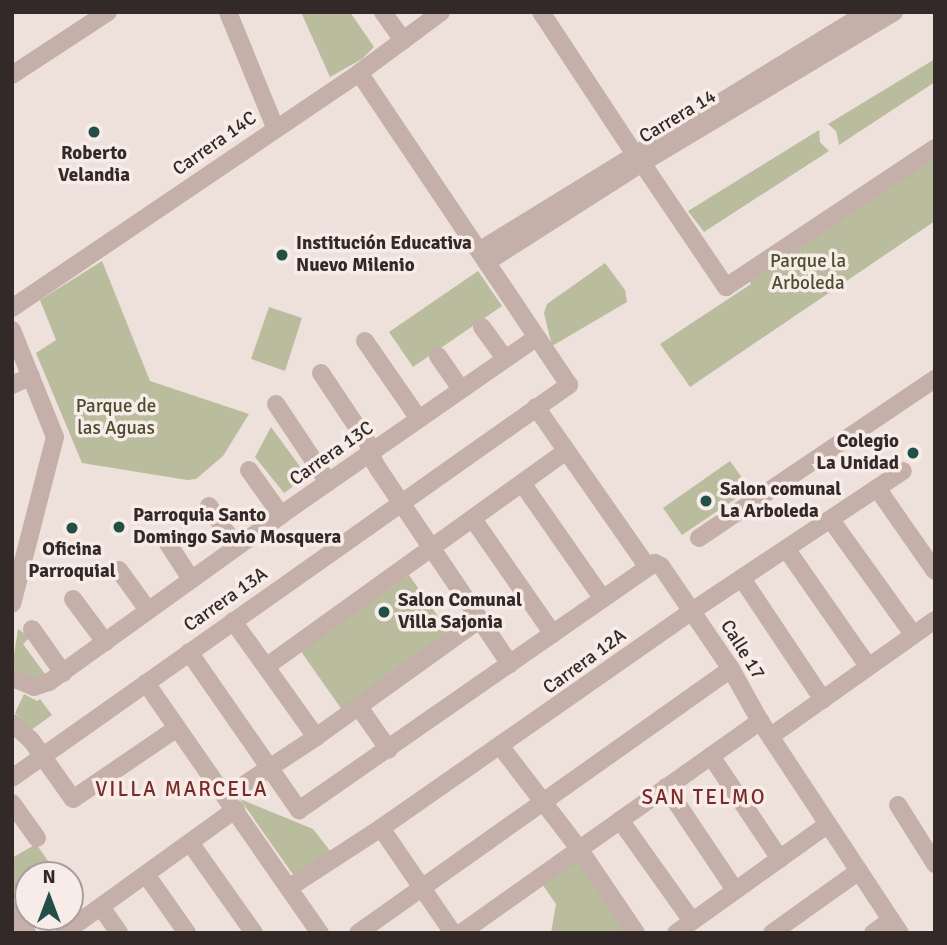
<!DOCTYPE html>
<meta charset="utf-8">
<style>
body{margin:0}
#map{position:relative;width:947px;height:945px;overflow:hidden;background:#eee1db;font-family:Signika,sans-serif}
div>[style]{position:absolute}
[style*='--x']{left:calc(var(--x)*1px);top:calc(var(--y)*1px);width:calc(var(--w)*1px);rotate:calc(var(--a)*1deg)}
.green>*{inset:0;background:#b9bc9d}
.minor>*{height:18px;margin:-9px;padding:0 9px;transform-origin:9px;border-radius:9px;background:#c5afa9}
.dots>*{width:19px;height:19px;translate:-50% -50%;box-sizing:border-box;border:4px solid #f7ece7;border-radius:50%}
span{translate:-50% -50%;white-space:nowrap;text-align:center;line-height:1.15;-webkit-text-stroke:7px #f7ece7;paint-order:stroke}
.street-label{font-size:19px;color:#332928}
.poi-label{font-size:19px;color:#332928;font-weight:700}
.left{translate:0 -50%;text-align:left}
.right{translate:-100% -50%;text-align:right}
.park-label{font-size:19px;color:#4a4e2f}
.neighbourhood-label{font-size:21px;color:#782b2a;letter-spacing:2px}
.frame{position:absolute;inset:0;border:14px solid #332928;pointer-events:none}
.north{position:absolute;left:14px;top:861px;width:70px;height:70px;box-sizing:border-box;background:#f7ece7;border:2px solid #a99e9b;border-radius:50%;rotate:0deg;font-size:19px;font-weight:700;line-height:28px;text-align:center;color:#332928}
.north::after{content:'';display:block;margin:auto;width:24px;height:32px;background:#225048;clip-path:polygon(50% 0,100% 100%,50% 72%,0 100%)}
</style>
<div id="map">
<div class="green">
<i style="clip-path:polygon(301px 12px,350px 12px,374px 47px,362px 59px,330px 77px)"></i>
<i style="clip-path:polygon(935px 59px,935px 82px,839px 145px,836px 131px,828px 124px)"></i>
<i style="clip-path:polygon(819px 130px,820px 142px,829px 151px,704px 232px,688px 211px)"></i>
<i style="clip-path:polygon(935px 154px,935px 221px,690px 387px,660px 344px,751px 284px,749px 279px)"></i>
<i style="clip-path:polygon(102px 261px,150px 381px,249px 414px,223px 456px,196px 479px,187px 480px,82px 463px,36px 353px,56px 340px,40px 300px)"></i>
<i style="clip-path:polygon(605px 263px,625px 290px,627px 302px,552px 346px,544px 313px,547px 304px)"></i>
<i style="clip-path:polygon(478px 271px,502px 306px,413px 367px,389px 332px)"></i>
<i style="clip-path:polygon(269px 307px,302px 318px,285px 371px,251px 359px)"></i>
<i style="clip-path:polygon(271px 427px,307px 476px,284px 493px,255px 457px)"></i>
<i style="clip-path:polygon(730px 461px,750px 489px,682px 535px,663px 508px)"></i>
<i style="clip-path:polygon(409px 575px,451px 635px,342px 710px,300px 650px)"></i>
<i style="clip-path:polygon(18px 629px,30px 637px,23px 644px,45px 674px,36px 680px,12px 668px)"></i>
<i style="clip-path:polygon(24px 694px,37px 701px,40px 699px,52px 715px,31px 730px,15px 713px)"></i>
<i style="clip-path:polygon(240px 799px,313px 829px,331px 852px,294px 876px)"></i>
<i style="clip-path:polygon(36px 844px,51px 865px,36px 875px,28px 875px,28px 880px,12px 891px,12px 858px)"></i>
<i style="clip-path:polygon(577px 859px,629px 933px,551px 933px,556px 904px,542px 884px)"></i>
</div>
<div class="minor">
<i style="--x:228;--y:12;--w:124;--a:67.8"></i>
<i style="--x:383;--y:12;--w:35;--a:55"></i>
<i style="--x:541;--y:12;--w:169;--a:56.6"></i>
<i style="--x:12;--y:75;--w:115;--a:-33.3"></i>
<i style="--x:642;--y:163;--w:150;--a:55.9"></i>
<i style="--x:726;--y:287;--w:251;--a:-33.6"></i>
<i style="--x:479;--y:251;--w:456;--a:-31.6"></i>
<i style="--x:487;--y:262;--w:184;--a:-32.6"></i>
<i style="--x:642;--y:163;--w:294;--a:-30.9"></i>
<i style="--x:12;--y:308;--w:419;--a:-34.1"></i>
<i style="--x:359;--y:73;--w:102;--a:-36.6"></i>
<i style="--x:482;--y:327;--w:39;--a:54"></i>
<i style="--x:12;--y:330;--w:115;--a:68.1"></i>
<i style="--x:55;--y:437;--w:172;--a:104.4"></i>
<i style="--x:365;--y:341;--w:95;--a:55.3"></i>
<i style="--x:438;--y:356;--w:40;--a:55.1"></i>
<i style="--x:321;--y:373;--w:94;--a:56.3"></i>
<i style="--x:373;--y:451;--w:9;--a:90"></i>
<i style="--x:373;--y:460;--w:12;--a:59"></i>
<i style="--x:379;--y:470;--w:234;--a:56"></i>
<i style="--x:12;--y:385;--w:21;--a:-25"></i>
<i style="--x:276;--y:404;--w:94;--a:56.3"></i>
<i style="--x:536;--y:407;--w:194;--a:55.1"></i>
<i style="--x:249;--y:470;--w:55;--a:54.6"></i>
<i style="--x:522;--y:483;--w:141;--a:55.1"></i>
<i style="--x:877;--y:488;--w:101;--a:55.1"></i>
<i style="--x:209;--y:506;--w:49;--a:56.6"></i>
<i style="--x:473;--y:519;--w:140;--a:55.2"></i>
<i style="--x:831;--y:520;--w:140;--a:54.3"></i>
<i style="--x:699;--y:538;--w:285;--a:-34"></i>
<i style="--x:165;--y:539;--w:48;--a:57"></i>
<i style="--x:787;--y:550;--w:141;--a:55.1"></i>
<i style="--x:119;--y:570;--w:49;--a:54.1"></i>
<i style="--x:743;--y:580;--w:144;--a:56.3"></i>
<i style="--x:73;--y:599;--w:54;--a:53.3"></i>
<i style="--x:233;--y:621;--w:143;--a:54.4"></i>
<i style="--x:32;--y:629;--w:54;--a:54.8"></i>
<i style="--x:189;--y:652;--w:193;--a:55.2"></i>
<i style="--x:299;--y:810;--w:433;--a:-34.8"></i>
<i style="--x:655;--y:563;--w:7;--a:27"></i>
<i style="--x:661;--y:566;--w:125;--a:55.8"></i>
<i style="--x:731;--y:669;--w:60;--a:60.9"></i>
<i style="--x:760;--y:721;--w:254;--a:56.6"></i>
<i style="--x:267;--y:666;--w:368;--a:-35.7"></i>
<i style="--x:12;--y:678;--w:24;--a:22"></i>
<i style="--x:34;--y:687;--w:16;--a:-18"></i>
<i style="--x:49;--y:682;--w:286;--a:-35.7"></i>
<i style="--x:281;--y:515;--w:310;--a:-34.8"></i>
<i style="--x:146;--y:683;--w:305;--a:55.2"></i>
<i style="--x:359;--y:707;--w:52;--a:55.1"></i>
<i style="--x:12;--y:723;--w:25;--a:42"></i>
<i style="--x:31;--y:740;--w:72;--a:54.6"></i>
<i style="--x:73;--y:799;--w:126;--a:-34.3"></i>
<i style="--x:771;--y:736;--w:201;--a:-35.3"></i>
<i style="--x:501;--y:747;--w:130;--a:52.5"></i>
<i style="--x:580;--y:850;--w:100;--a:56"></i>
<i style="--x:711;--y:756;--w:124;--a:56.2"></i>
<i style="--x:12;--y:778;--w:682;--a:-35.21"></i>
<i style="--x:569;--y:385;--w:376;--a:-123.9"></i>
<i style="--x:666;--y:787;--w:124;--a:56.2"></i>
<i style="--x:227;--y:796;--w:107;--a:-33.5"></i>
<i style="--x:316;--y:737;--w:202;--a:-35.7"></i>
<i style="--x:12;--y:803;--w:43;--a:54.5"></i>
<i style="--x:898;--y:805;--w:70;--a:57.9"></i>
<i style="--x:620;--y:820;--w:124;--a:54.5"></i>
<i style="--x:381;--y:828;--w:127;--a:55.6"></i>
<i style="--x:191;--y:844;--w:109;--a:54.7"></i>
<i style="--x:147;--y:876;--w:70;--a:54.9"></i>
<i style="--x:290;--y:887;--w:108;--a:-33"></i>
<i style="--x:381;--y:828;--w:379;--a:-34.9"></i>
<i style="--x:692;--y:611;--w:253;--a:-33.6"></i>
<i style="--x:101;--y:907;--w:32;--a:55"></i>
<i style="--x:12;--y:911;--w:27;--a:56"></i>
<i style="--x:64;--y:933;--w:212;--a:-35.8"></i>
<i style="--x:358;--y:933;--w:457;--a:-35.3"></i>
<i style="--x:461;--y:933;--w:367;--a:-35.3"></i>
<i style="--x:676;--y:933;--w:187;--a:-35.6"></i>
<i style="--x:772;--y:933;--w:107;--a:-35.5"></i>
<i style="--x:873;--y:933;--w:22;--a:-36"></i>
</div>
<div class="dots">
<i style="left:94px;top:132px;background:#225048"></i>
<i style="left:282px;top:255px;background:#225048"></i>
<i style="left:913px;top:453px;background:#225048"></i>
<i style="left:706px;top:501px;background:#225048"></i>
<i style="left:119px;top:527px;background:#225048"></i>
<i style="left:72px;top:528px;background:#225048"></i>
<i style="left:384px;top:612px;background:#225048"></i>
</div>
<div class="street-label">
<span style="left:678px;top:117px;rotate:-31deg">Carrera 14</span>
<span style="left:215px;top:144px;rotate:-35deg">Carrera 14C</span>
<span style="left:332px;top:454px;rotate:-35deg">Carrera 13C</span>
<span style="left:226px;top:600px;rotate:-35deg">Carrera 13A</span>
<span style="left:742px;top:650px;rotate:58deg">Calle 17</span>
<span style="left:585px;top:662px;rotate:-36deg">Carrera 12A</span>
</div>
<div class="poi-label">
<span style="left:94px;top:165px">Roberto<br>Velandia</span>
<span class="left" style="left:296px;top:255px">Institución Educativa<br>Nuevo Milenio</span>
<span class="right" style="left:899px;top:453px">Colegio<br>La Unidad</span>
<span class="left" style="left:720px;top:501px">Salon comunal<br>La Arboleda</span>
<span class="left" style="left:133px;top:527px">Parroquia Santo<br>Domingo Savio Mosquera</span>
<span style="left:72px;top:561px">Oficina<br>Parroquial</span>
<span class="left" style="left:398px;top:612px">Salon Comunal<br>Villa Sajonia</span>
</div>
<div class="park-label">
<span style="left:808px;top:273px">Parque la<br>Arboleda</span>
<span style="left:116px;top:418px">Parque de<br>las Aguas</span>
</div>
<div class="neighbourhood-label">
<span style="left:182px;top:789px">VILLA MARCELA</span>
<span style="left:704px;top:797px">SAN TELMO</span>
</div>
<div class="frame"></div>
<div class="north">N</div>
</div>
